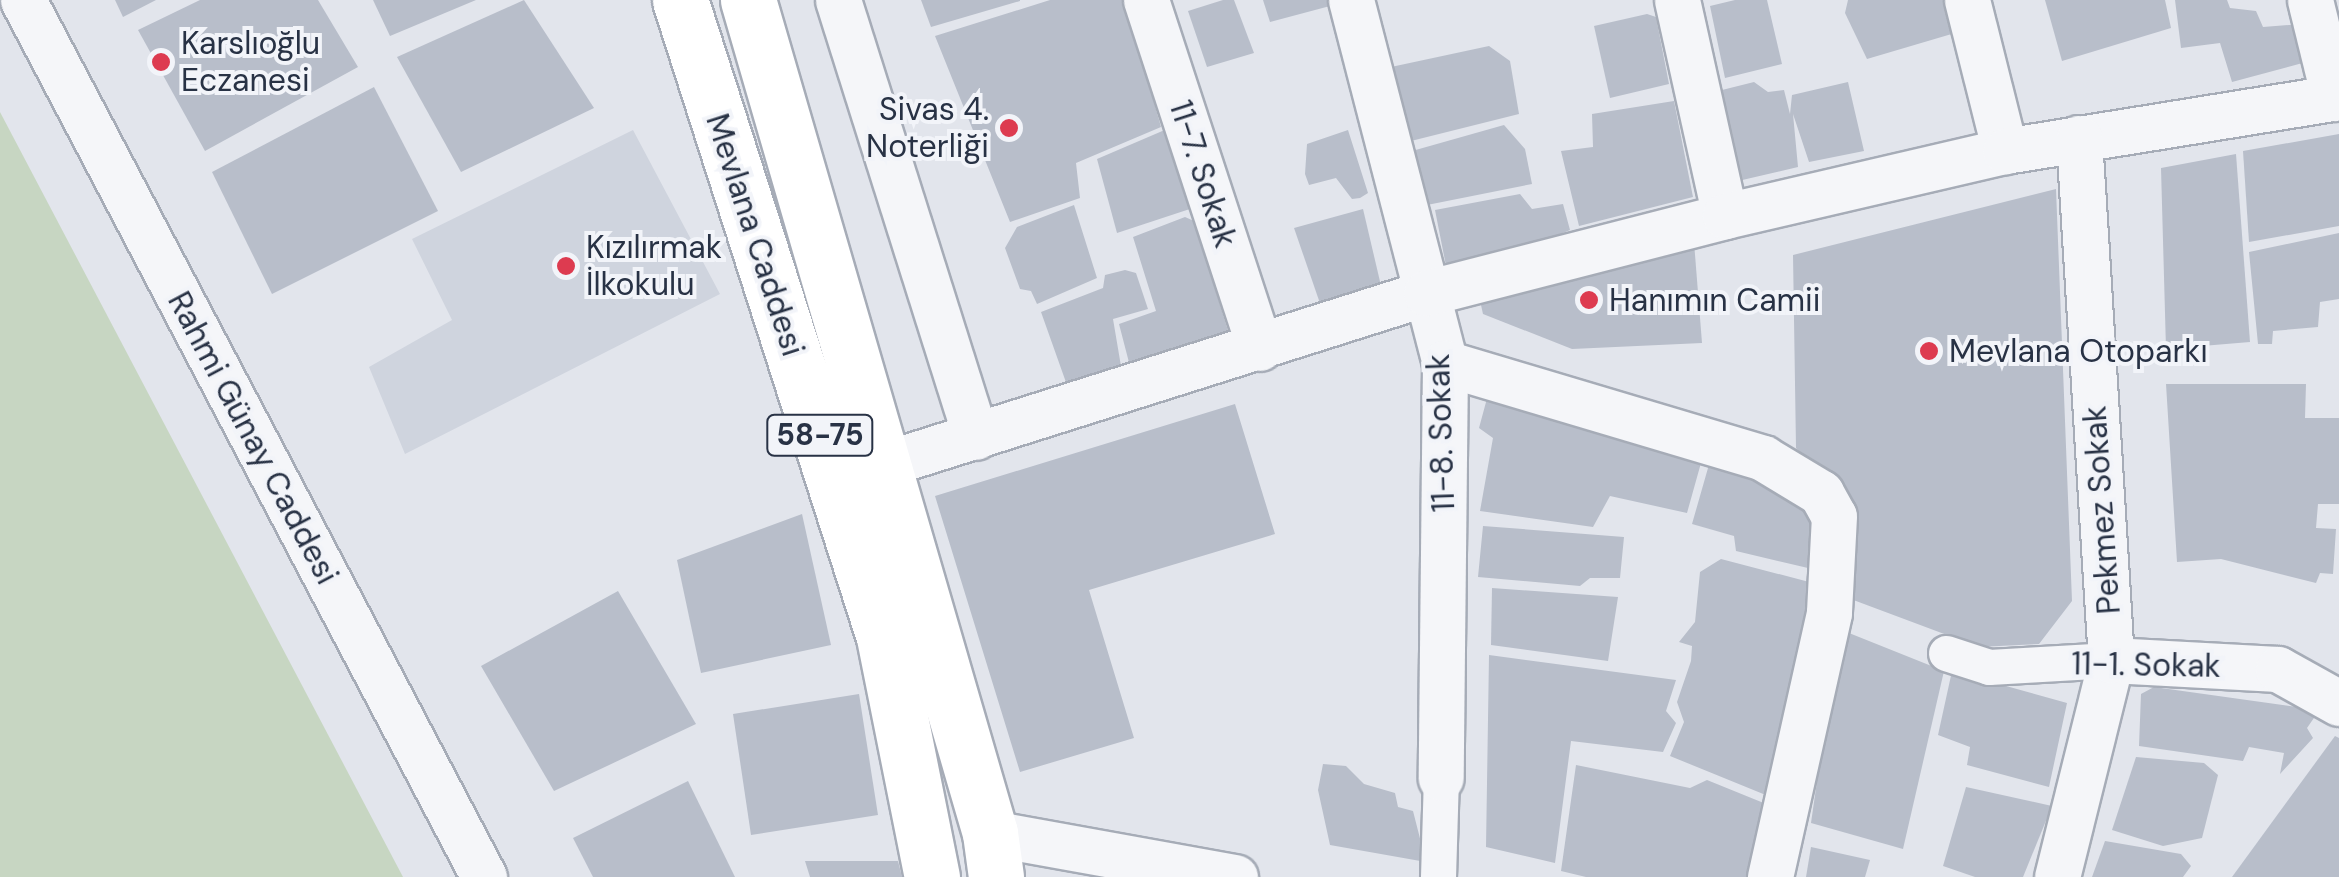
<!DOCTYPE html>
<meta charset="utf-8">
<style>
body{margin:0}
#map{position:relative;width:2339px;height:877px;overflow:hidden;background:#e2e5ec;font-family:"DM Sans",sans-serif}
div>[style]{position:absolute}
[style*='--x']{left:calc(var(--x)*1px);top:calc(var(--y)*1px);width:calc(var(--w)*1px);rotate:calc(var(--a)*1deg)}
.built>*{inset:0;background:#cfd4de}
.green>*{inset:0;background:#c7d6c2}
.building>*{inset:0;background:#b8beca}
.roads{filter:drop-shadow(2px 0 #a6acb7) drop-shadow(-2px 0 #a6acb7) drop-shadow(0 2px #a6acb7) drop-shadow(0 -2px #a6acb7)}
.pedestrian>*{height:35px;margin:-17.5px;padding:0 17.5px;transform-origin:17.5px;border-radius:17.5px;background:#f5f6f9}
.minor>*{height:45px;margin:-22.5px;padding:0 22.5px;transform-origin:22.5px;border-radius:22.5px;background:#f5f6f9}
.primary>*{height:55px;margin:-27.5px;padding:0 27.5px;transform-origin:27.5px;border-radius:27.5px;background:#fff}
.dots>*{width:28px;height:28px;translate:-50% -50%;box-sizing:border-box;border:5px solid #f2f4f9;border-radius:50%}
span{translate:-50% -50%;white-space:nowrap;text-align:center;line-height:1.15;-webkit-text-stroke:8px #f2f4f9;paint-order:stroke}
.shield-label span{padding:2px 8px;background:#f2f4f9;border:2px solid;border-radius:8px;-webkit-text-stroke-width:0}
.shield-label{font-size:30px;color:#283245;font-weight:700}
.poi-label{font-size:32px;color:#283245}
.left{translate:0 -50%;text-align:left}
.right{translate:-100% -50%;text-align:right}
.street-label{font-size:32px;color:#283245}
</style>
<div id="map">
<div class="built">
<i style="clip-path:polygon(633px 130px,720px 294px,405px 454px,369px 367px,452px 320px,412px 239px)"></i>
</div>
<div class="green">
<i style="clip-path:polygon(0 112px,403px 877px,0 877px)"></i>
</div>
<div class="building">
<i style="clip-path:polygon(115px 0,156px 0,123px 17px)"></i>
<i style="clip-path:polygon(200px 0,318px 0,358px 67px,205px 151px,138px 30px)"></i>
<i style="clip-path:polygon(373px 0,476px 0,390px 36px)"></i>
<i style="clip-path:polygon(524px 0,594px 108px,461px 172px,397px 57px)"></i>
<i style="clip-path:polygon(921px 0,1020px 0,1020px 1px,931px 27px)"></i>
<i style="clip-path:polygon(1050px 0,1125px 0,1161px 127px,1076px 163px,1080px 198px,1010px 222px,935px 36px)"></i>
<i style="clip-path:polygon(1223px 0,1234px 0,1254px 53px,1207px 67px,1188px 11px)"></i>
<i style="clip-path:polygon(1263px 0,1328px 0,1330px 6px,1270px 22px)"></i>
<i style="clip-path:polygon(1735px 0,1767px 0,1782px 64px,1725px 78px,1710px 6px)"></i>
<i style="clip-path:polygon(1848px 0,1947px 0,1955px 33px,1867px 59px,1845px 13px)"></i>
<i style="clip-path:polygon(2045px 0,2165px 0,2171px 28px,2062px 61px)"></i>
<i style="clip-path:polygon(2175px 0,2227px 0,2230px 8px,2256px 11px,2263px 27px,2302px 24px,2310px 61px,2232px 82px,2220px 43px,2181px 48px)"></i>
<i style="clip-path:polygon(1647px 14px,1656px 17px,1669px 84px,1610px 98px,1594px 26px)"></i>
<i style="clip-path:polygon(1489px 46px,1510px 61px,1519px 114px,1407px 142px,1391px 67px)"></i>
<i style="clip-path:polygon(1754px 82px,1768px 92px,1784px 90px,1790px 114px,1792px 95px,1848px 82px,1864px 151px,1809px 162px,1793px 114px,1798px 167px,1738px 181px,1714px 92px)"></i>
<i style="clip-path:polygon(374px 87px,438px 211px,272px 294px,212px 172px)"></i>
<i style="clip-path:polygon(1674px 101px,1693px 197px,1579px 226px,1561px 151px,1593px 147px,1592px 114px)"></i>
<i style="clip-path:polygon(1504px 125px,1525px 149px,1532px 184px,1422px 206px,1405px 153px)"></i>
<i style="clip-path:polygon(1174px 126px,1199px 206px,1117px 233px,1097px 159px)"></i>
<i style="clip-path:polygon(1348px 130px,1368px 193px,1360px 198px,1352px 199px,1336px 178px,1309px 185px,1305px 174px,1307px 144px)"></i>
<i style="clip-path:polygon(2339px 134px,2339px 226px,2249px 242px,2243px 151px)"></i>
<i style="clip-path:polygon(2236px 154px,2250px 342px,2166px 349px,2161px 168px)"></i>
<i style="clip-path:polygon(2056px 189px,2072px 601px,2039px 644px,1979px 647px,1848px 598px,1848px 506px,1796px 448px,1793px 255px)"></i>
<i style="clip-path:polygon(1520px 194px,1532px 209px,1563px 204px,1570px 230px,1449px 281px,1435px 210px)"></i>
<i style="clip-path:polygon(1074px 205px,1097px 278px,1037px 304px,1031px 291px,1020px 289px,1005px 248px,1017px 227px)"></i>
<i style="clip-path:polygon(1363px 209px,1382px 290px,1323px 312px,1294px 228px)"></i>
<i style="clip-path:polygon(1185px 217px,1194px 221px,1234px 350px,1132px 374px,1119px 324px,1156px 311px,1133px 237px)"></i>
<i style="clip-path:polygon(2339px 233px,2339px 299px,2320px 302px,2318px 327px,2273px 331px,2272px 344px,2258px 344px,2249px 252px)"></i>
<i style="clip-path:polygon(1694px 242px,1702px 343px,1572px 349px,1483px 314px,1477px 287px)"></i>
<i style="clip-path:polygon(1125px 270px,1136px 273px,1148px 309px,1113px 319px,1123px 378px,1068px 388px,1041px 312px,1103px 288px,1105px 275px)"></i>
<i style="clip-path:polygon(2166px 384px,2306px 384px,2305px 418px,2339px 418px,2339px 504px,2318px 504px,2316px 528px,2336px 529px,2333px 574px,2320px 573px,2316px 583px,2221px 559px,2177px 562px)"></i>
<i style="clip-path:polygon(1489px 391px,1706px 445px,1687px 513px,1610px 496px,1593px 527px,1480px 511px,1493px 438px,1479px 428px)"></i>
<i style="clip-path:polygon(1235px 404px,1275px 534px,1089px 590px,1134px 738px,1020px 772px,935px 496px)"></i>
<i style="clip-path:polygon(1712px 454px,1822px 505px,1808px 568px,1736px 551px,1734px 536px,1692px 524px)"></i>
<i style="clip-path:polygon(802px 514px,831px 645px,701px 673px,677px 560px)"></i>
<i style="clip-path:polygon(1483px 526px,1624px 537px,1620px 578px,1590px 578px,1580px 586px,1478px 577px)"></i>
<i style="clip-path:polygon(1721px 559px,1813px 583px,1778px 800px,1670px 756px,1684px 722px,1677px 702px,1691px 661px,1692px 646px,1679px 642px,1695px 622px,1700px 572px)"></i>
<i style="clip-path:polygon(1492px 588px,1618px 597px,1608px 661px,1491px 645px)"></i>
<i style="clip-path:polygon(618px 591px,696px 724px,554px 791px,481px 666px)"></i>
<i style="clip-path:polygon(1839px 629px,1944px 671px,1903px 849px,1811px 823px)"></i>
<i style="clip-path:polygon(1489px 655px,1676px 680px,1666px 711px,1676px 723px,1663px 752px,1571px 741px,1555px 863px,1486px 847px)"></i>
<i style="clip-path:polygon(1952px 671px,2067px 703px,2049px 787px,1967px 765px,1970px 747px,1938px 735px)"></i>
<i style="clip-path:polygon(2154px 687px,2304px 708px,2316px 715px,2307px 728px,2313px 738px,2280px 774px,2284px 753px,2249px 747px,2243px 761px,2139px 746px,2141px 694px)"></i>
<i style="clip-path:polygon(859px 694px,878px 815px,751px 835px,733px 714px)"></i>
<i style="clip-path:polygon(2335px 736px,2339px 738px,2339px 877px,2232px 877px)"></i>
<i style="clip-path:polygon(2136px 757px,2204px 763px,2218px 775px,2202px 838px,2163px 846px,2112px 830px)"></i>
<i style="clip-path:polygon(1323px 764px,1346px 766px,1364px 784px,1395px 793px,1398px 807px,1413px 811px,1426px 862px,1330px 845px,1318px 790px)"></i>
<i style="clip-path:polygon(1576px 765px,1690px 788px,1707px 780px,1776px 808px,1758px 877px,1586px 877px,1561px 871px)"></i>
<i style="clip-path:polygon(688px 781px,735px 877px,593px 877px,573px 838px)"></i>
<i style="clip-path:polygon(1966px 787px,2052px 806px,2023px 877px,1975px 877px,1943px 866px)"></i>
<i style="clip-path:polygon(2105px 841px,2181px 854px,2191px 866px,2183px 877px,2092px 877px)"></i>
<i style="clip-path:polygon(1811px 847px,1870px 860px,1865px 877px,1806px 877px)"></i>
<i style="clip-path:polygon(805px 861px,898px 861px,902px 877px,810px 877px)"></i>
</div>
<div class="roads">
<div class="pedestrian">
<i style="--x:1946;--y:653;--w:45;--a:18"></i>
<i style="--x:1989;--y:667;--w:122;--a:-3.3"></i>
<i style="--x:1438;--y:877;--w:99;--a:-88.3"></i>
</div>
<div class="minor">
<i style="--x:23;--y:0;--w:991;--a:62.27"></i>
<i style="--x:838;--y:0;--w:458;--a:72.5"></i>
<i style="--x:1146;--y:0;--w:366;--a:71.9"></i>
<i style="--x:1351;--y:0;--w:375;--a:75.5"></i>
<i style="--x:1445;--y:363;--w:415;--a:90.6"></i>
<i style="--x:1677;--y:0;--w:221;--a:77.5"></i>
<i style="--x:1967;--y:0;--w:156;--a:75.9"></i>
<i style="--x:2310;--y:0;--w:101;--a:76.2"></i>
<i style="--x:1445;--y:363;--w:332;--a:16.6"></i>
<i style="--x:1763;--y:458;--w:68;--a:31.1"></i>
<i style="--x:1821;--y:493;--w:26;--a:61"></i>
<i style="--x:1834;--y:516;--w:97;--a:93"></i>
<i style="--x:1829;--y:613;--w:271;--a:102.6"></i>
<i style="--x:882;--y:465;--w:571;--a:-17.55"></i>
<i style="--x:1426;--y:293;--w:309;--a:-14.4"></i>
<i style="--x:1725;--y:216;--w:287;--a:-13.1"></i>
<i style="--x:2005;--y:151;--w:338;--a:-9.2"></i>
<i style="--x:2111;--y:660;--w:167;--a:3.1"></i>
<i style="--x:2278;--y:669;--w:70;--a:29.1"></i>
<i style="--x:990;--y:833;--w:249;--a:10.2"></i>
<i style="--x:2057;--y:877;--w:224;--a:-76"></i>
<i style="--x:2111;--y:660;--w:523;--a:-93.51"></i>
</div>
<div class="primary">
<i style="--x:680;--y:0;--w:669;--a:72.24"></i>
<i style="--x:884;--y:637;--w:245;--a:78.7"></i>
<i style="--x:748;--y:0;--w:867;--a:73.8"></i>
<i style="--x:990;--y:833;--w:44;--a:82.2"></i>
</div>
</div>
<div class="dots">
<i style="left:161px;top:62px;background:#dd3b50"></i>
<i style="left:1009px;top:128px;background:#dd3b50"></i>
<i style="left:566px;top:266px;background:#dd3b50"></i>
<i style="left:1589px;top:300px;background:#dd3b50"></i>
<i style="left:1929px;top:351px;background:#dd3b50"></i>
</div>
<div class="shield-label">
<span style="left:820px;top:435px">58-75</span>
</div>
<div class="poi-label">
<span class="left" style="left:181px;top:62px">Karslıoğlu<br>Eczanesi</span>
<span class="right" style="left:989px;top:128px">Sivas 4.<br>Noterliği</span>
<span class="left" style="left:586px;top:266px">Kızılırmak<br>İlkokulu</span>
<span class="left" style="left:1609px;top:300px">Hanımın Camii</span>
<span class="left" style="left:1949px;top:351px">Mevlana Otoparkı</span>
</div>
<div class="street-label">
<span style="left:1203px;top:174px;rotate:72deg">11-7. Sokak</span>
<span style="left:755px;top:235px;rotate:72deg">Mevlana Caddesi</span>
<span style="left:1441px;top:433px;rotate:-92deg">11-8. Sokak</span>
<span style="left:253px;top:438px;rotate:62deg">Rahmi Günay Caddesi</span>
<span style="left:2102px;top:510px;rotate:-94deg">Pekmez Sokak</span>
<span style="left:2146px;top:665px;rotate:1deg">11-1. Sokak</span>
</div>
</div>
